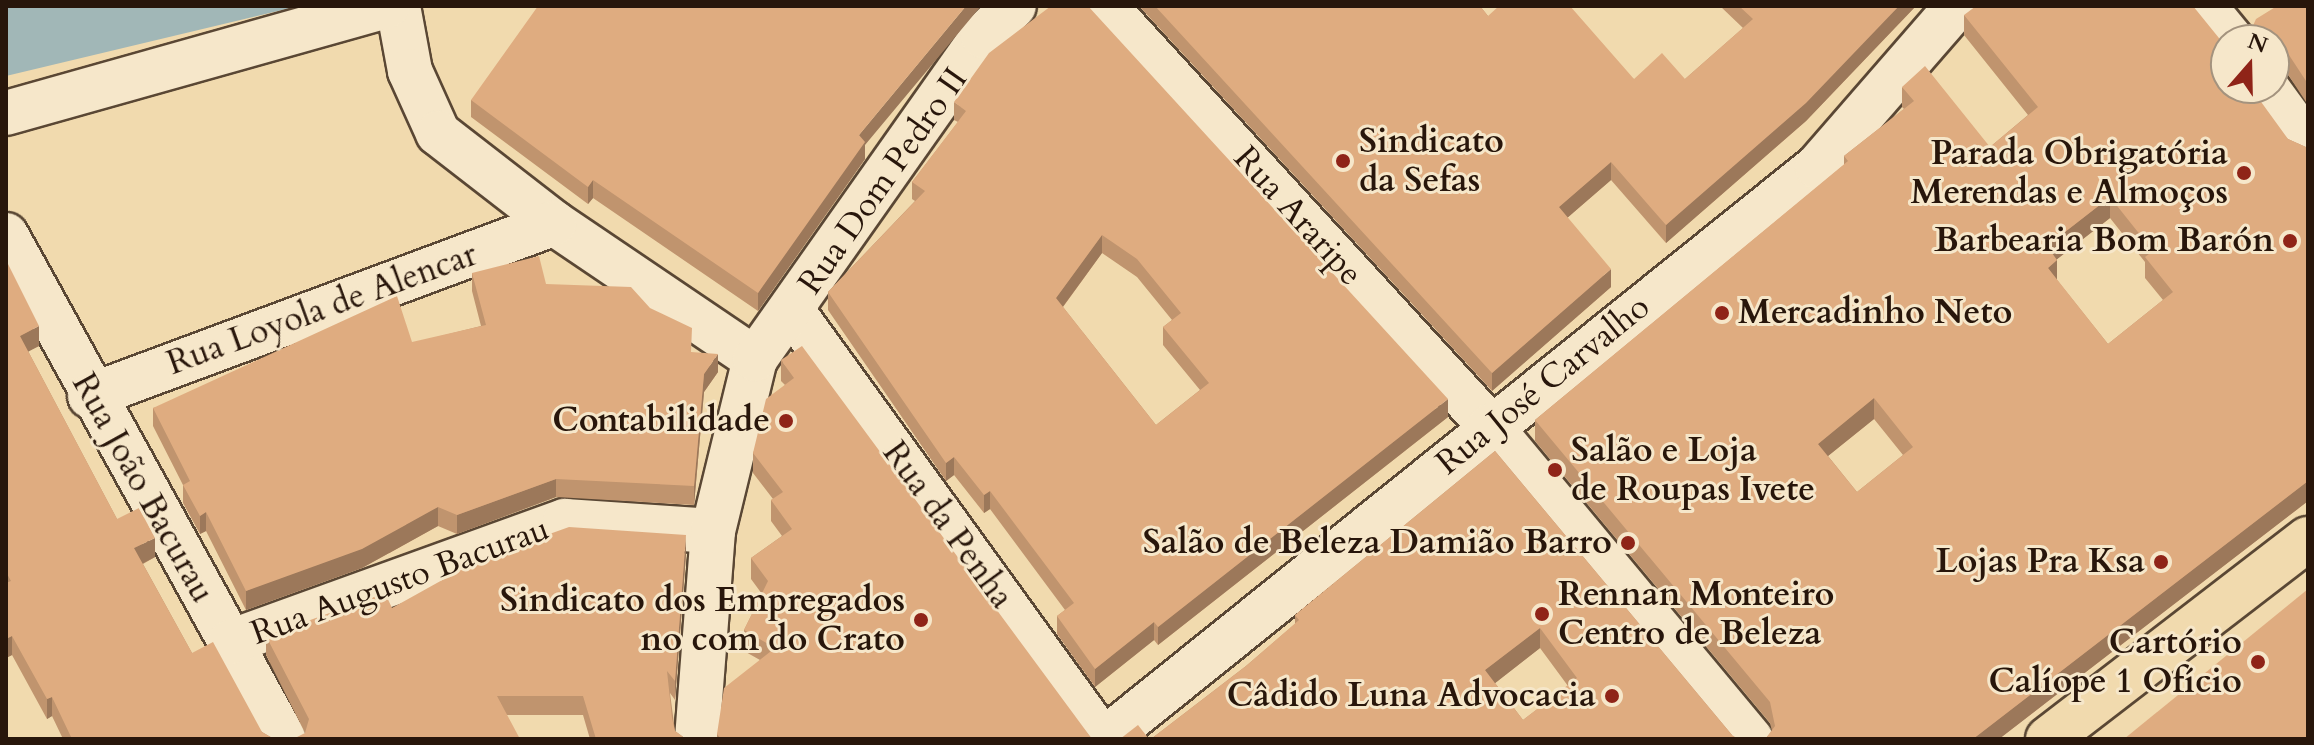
<!DOCTYPE html>
<meta charset="utf-8">
<style>
body{margin:0}
#map{position:relative;width:2314px;height:745px;overflow:hidden;background:#f1daae;font-family:Cardo,serif}
div>[style]{position:absolute}
[style*='--x']{left:calc(var(--x)*1px);top:calc(var(--y)*1px);width:calc(var(--w)*1px);rotate:calc(var(--a)*1deg)}
.water>*{inset:0;background:#a1b7b7}
.roads{filter:drop-shadow(2px 0 #5a4734) drop-shadow(-2px 0 #5a4734) drop-shadow(0 2px #5a4734) drop-shadow(0 -2px #5a4734)}
.minor>*{height:44px;margin:-22px;padding:0 22px;transform-origin:22px;border-radius:22px;background:#f6e7ca}
.major>*{height:44px;margin:-22px;padding:0 22px;transform-origin:22px;border-radius:22px;background:#f1daae}
.wall>*{inset:0;background:#c0946e}
.shaded-wall>*{inset:0;background:#9c785a}
.building>*{inset:0;background:#dfac80}
.dots>*{width:22px;height:22px;translate:-50% -50%;box-sizing:border-box;border:4px solid #f6e7ca;border-radius:50%}
span{translate:-50% -50%;white-space:nowrap;text-align:center;line-height:1.15;-webkit-text-stroke:6px #f6e7ca;paint-order:stroke}
.poi-label{font-size:34px;color:#28160b;font-weight:700}
.left{translate:0 -50%;text-align:left}
.right{translate:-100% -50%;text-align:right}
.street-label{font-size:34px;color:#28160b}
.frame{position:absolute;inset:0;border:8px solid #28160b;pointer-events:none}
.north{position:absolute;left:2210px;top:24px;width:80px;height:80px;box-sizing:border-box;background:#f6e7ca;border:2px solid #a4937e;border-radius:50%;rotate:20deg;font-size:22px;font-weight:700;line-height:32px;text-align:center;color:#28160b}
.north::after{content:'';display:block;margin:auto;width:28px;height:36px;background:#8f2418;clip-path:polygon(50% 0,100% 100%,50% 72%,0 100%)}
</style>
<div id="map">
<div class="water">
<i style="clip-path:polygon(6px 6px,299px 6px,6px 76px)"></i>
</div>
<div class="roads">
<div class="minor">
<i style="--x:398;--y:6;--w:66;--a:79.5"></i>
<i style="--x:410;--y:71;--w:68;--a:65.7"></i>
<i style="--x:438;--y:133;--w:147;--a:37.8"></i>
<i style="--x:554;--y:223;--w:243;--a:34.1"></i>
<i style="--x:1105;--y:6;--w:570;--a:47.49"></i>
<i style="--x:1490;--y:426;--w:408;--a:50.2"></i>
<i style="--x:2204;--y:6;--w:44;--a:50.5"></i>
<i style="--x:2267;--y:88;--w:69;--a:53.8"></i>
<i style="--x:6;--y:113;--w:396;--a:-15.7"></i>
<i style="--x:6;--y:235;--w:576;--a:61.12"></i>
<i style="--x:793;--y:312;--w:527;--a:54.11"></i>
<i style="--x:90;--y:396;--w:495;--a:-20.4"></i>
<i style="--x:230;--y:642;--w:356;--a:-19.9"></i>
<i style="--x:565;--y:521;--w:148;--a:3.9"></i>
<i style="--x:697;--y:739;--w:209;--a:-85.6"></i>
<i style="--x:713;--y:531;--w:177;--a:-76.3"></i>
<i style="--x:755;--y:359;--w:395;--a:-54.8"></i>
<i style="--x:983;--y:36;--w:43;--a:-44.1"></i>
<i style="--x:1105;--y:739;--w:913;--a:-38.78"></i>
<i style="--x:1817;--y:167;--w:213;--a:-49"></i>
</div>
<div class="major">
<i style="--x:2048;--y:739;--w:328;--a:-37.6"></i>
</div>
</div>
<div class="wall">
<i style="clip-path:polygon(1139px 6px,1480px 6px,1488px 16px,1634px 79px,1685px 79px,1743px 28px,1720px 6px,1914px 6px,1914px 8px,1806px 121px,1666px 243px,1611px 180px,1567px 218px,1611px 287px,1492px 391px)"></i>
<i style="clip-path:polygon(2308px 6px,2308px 105px,2287px 73px,2274px 67px,2274px 40px,2247px 39px)"></i>
<i style="clip-path:polygon(evenodd,1964px 15px,2226px 88px,2288px 139px,2308px 148px,2308px 501px,1999px 739px,1761px 739px,1766px 738px,1772px 731px,1770px 723px,1535px 441px,1535px 420px,1844px 165px,1844px 156px,1904px 109px,1902px 107px,1902px 87px,1990px 147px,2028px 115px,1964px 35px,1964px 15px,2110px 218px,2145px 262px,2145px 278px,2163px 300px,2108px 344px,2057px 280px,2057px 259px,2110px 218px,1964px 15px,1874px 419px,1903px 455px,1857px 492px,1828px 456px,1874px 419px)"></i>
<i style="clip-path:polygon(471px 100px,865px 145px,865px 159px,758px 311px,593px 198px,588px 204px,471px 117px)"></i>
<i style="clip-path:polygon(evenodd,954px 102px,1448px 417px,1158px 645px,1154px 640px,1095px 687px,1057px 634px,1057px 616px,1065px 610px,990px 509px,984px 513px,954px 475px,946px 481px,828px 310px,828px 292px,915px 201px,912px 199px,912px 182px,958px 122px,954px 120px,954px 102px,1102px 253px,1137px 277px,1172px 320px,1163px 327px,1163px 345px,1200px 390px,1156px 425px,1063px 307px,1102px 253px)"></i>
<i style="clip-path:polygon(6px 260px,39px 346px,28px 351px,117px 519px,155px 557px,143px 564px,192px 653px,262px 732px,274px 739px,63px 739px,52px 716px,47px 719px,12px 655px,6px 658px)"></i>
<i style="clip-path:polygon(472px 273px,546px 284px,691px 352px,718px 372px,704px 392px,694px 505px,556px 497px,457px 534px,438px 526px,362px 568px,246px 610px,206px 531px,200px 534px,183px 503px,183px 485px,153px 426px,153px 408px,481px 326px,472px 291px)"></i>
<i style="clip-path:polygon(781px 360px,1092px 739px,717px 739px,717px 734px,760px 660px,744px 651px,744px 630px,762px 594px,751px 579px,751px 558px,782px 536px,771px 521px,771px 500px,773px 499px,753px 473px,753px 453px,785px 385px,781px 381px)"></i>
<i style="clip-path:polygon(evenodd,1495px 451px,1732px 735px,1151px 739px,1246px 666px,1295px 624px,1295px 615px,1495px 451px,1540px 648px,1568px 686px,1523px 720px,1495px 683px,1540px 648px)"></i>
<i style="clip-path:polygon(686px 554px,675px 700px,670px 693px,675px 731px,686px 739px,590px 739px,583px 715px,507px 715px,305px 733px,266px 655px,266px 636px,392px 608px)"></i>
</div>
<div class="shaded-wall">
<i style="clip-path:polygon(966px 6px,981px 6px,865px 145px,865px 159px,758px 311px,758px 293px,859px 135px)"></i>
<i style="clip-path:polygon(1899px 6px,1914px 6px,1914px 8px,1806px 121px,1666px 243px,1666px 225px)"></i>
<i style="clip-path:polygon(1611px 162px,1611px 180px,1559px 225px,1559px 207px)"></i>
<i style="clip-path:polygon(593px 180px,593px 198px,588px 204px,588px 187px)"></i>
<i style="clip-path:polygon(2110px 197px,2110px 218px,2047px 267px,2047px 246px)"></i>
<i style="clip-path:polygon(1102px 235px,1102px 253px,1056px 316px,1056px 298px)"></i>
<i style="clip-path:polygon(2057px 260px,2057px 281px,2048px 268px)"></i>
<i style="clip-path:polygon(1611px 269px,1611px 287px,1492px 391px,1492px 373px)"></i>
<i style="clip-path:polygon(39px 326px,39px 346px,20px 356px,20px 336px)"></i>
<i style="clip-path:polygon(718px 354px,718px 372px,704px 392px,694px 505px,694px 486px,704px 374px)"></i>
<i style="clip-path:polygon(1874px 398px,1874px 419px,1818px 464px,1818px 444px)"></i>
<i style="clip-path:polygon(1448px 399px,1448px 417px,1158px 645px,1158px 627px)"></i>
<i style="clip-path:polygon(954px 457px,954px 475px,946px 481px,946px 463px)"></i>
<i style="clip-path:polygon(556px 479px,556px 497px,457px 534px,457px 515px)"></i>
<i style="clip-path:polygon(2308px 481px,2308px 501px,1999px 739px,1973px 739px)"></i>
<i style="clip-path:polygon(990px 491px,990px 509px,984px 513px,984px 495px)"></i>
<i style="clip-path:polygon(438px 507px,438px 526px,362px 568px,246px 610px,246px 591px)"></i>
<i style="clip-path:polygon(206px 512px,206px 531px,200px 534px,200px 516px)"></i>
<i style="clip-path:polygon(686px 535px,686px 554px,675px 700px,675px 681px)"></i>
<i style="clip-path:polygon(155px 538px,155px 557px,134px 568px,134px 548px)"></i>
<i style="clip-path:polygon(1154px 622px,1154px 640px,1095px 687px,1095px 669px)"></i>
<i style="clip-path:polygon(1540px 628px,1540px 648px,1485px 691px,1485px 670px)"></i>
<i style="clip-path:polygon(12px 636px,12px 655px,6px 658px,6px 639px)"></i>
<i style="clip-path:polygon(52px 697px,52px 716px,47px 719px,47px 699px)"></i>
</div>
<div class="building">
<i style="clip-path:polygon(538px 6px,966px 6px,859px 135px,865px 142px,758px 293px,593px 180px,588px 187px,471px 100px)"></i>
<i style="clip-path:polygon(evenodd,1051px 6px,1088px 6px,1448px 399px,1158px 627px,1154px 622px,1095px 669px,1057px 616px,1074px 603px,990px 491px,984px 495px,954px 457px,946px 463px,828px 292px,925px 191px,912px 182px,966px 111px,954px 102px,989px 53px,1051px 6px,1102px 235px,1137px 259px,1181px 313px,1163px 327px,1209px 383px,1156px 425px,1056px 298px,1102px 235px)"></i>
<i style="clip-path:polygon(1155px 6px,1480px 6px,1488px 16px,1499px 6px,1570px 6px,1634px 79px,1662px 53px,1685px 79px,1753px 19px,1739px 6px,1899px 6px,1806px 103px,1666px 225px,1611px 162px,1559px 207px,1611px 269px,1492px 373px)"></i>
<i style="clip-path:polygon(evenodd,1976px 6px,2193px 6px,2223px 43px,2226px 42px,2226px 88px,2251px 88px,2288px 139px,2308px 148px,2308px 481px,1973px 739px,1761px 739px,1766px 738px,1775px 726px,1770px 702px,1535px 420px,1848px 161px,1844px 156px,1914px 101px,1902px 87px,1925px 66px,1990px 147px,2038px 107px,1964px 15px,1976px 6px,2110px 197px,2153px 251px,2145px 257px,2173px 292px,2108px 344px,2048px 268px,2057px 260px,2047px 246px,2110px 197px,1976px 6px,1874px 398px,1913px 447px,1857px 492px,1818px 444px,1874px 398px)"></i>
<i style="clip-path:polygon(2277px 6px,2308px 6px,2308px 84px,2287px 52px,2274px 47px,2274px 40px,2241px 40px,2247px 39px,2256px 19px)"></i>
<i style="clip-path:polygon(539px 256px,546px 284px,631px 287px,650px 308px,692px 328px,691px 352px,718px 354px,704px 374px,694px 486px,556px 479px,457px 515px,438px 507px,362px 549px,246px 591px,206px 512px,200px 516px,183px 485px,190px 481px,153px 408px,397px 296px,412px 342px,486px 325px,472px 273px)"></i>
<i style="clip-path:polygon(6px 260px,39px 326px,20px 336px,117px 519px,139px 508px,155px 538px,134px 548px,192px 653px,213px 642px,262px 732px,274px 739px,72px 739px,52px 697px,47px 699px,12px 636px,6px 639px,6px 583px,11px 581px,6px 572px)"></i>
<i style="clip-path:polygon(802px 346px,1092px 739px,721px 739px,717px 734px,724px 688px,775px 648px,744px 630px,768px 581px,751px 558px,792px 529px,771px 500px,783px 492px,753px 453px,766px 399px,794px 378px,781px 360px)"></i>
<i style="clip-path:polygon(evenodd,1495px 451px,1732px 735px,1738px 739px,1151px 739px,1246px 666px,1299px 620px,1295px 615px,1495px 451px,1540px 628px,1577px 678px,1523px 720px,1485px 670px,1540px 628px)"></i>
<i style="clip-path:polygon(569px 527px,686px 535px,675px 681px,667px 671px,672px 718px,675px 731px,686px 739px,596px 739px,583px 696px,497px 696px,520px 739px,293px 739px,305px 733px,309px 719px,266px 636px,385px 593px,392px 608px,480px 559px)"></i>
<i style="clip-path:polygon(2308px 589px,2308px 739px,2124px 739px)"></i>
<i style="clip-path:polygon(1138px 725px,1149px 739px,1120px 739px)"></i>
</div>
<div class="dots">
<i style="left:1343px;top:161px;background:#8f2418"></i>
<i style="left:2244px;top:173px;background:#8f2418"></i>
<i style="left:2290px;top:241px;background:#8f2418"></i>
<i style="left:1722px;top:313px;background:#8f2418"></i>
<i style="left:786px;top:421px;background:#8f2418"></i>
<i style="left:1555px;top:470px;background:#8f2418"></i>
<i style="left:1628px;top:543px;background:#8f2418"></i>
<i style="left:2161px;top:562px;background:#8f2418"></i>
<i style="left:1542px;top:614px;background:#8f2418"></i>
<i style="left:921px;top:620px;background:#8f2418"></i>
<i style="left:2258px;top:662px;background:#8f2418"></i>
<i style="left:1612px;top:696px;background:#8f2418"></i>
</div>
<div class="poi-label">
<span class="left" style="left:1359px;top:161px">Sindicato<br>da Sefas</span>
<span class="right" style="left:2228px;top:173px">Parada Obrigatória<br>Merendas e Almoços</span>
<span class="right" style="left:2274px;top:241px">Barbearia Bom Barón</span>
<span class="left" style="left:1738px;top:313px">Mercadinho Neto</span>
<span class="right" style="left:770px;top:421px">Contabilidade</span>
<span class="left" style="left:1571px;top:470px">Salão e Loja<br>de Roupas Ivete</span>
<span class="right" style="left:1612px;top:543px">Salão de Beleza Damião Barro</span>
<span class="right" style="left:2145px;top:562px">Lojas Pra Ksa</span>
<span class="left" style="left:1558px;top:614px">Rennan Monteiro<br>Centro de Beleza</span>
<span class="right" style="left:905px;top:620px">Sindicato dos Empregados<br>no com do Crato</span>
<span class="right" style="left:2242px;top:662px">Cartório<br>Calíope 1 Ofício</span>
<span class="right" style="left:1596px;top:696px">Câdido Luna Advocacia</span>
</div>
<div class="street-label">
<span style="left:883px;top:181px;rotate:-55deg">Rua Dom Pedro II</span>
<span style="left:1298px;top:216px;rotate:48deg">Rua Araripe</span>
<span style="left:322px;top:309px;rotate:-20deg">Rua Loyola de Alencar</span>
<span style="left:1543px;top:385px;rotate:-39deg">Rua José Carvalho</span>
<span style="left:143px;top:488px;rotate:61deg">Rua João Bacurau</span>
<span style="left:948px;top:525px;rotate:54deg">Rua da Penha</span>
<span style="left:400px;top:581px;rotate:-20deg">Rua Augusto Bacurau</span>
</div>
<div class="frame"></div>
<div class="north">N</div>
</div>
